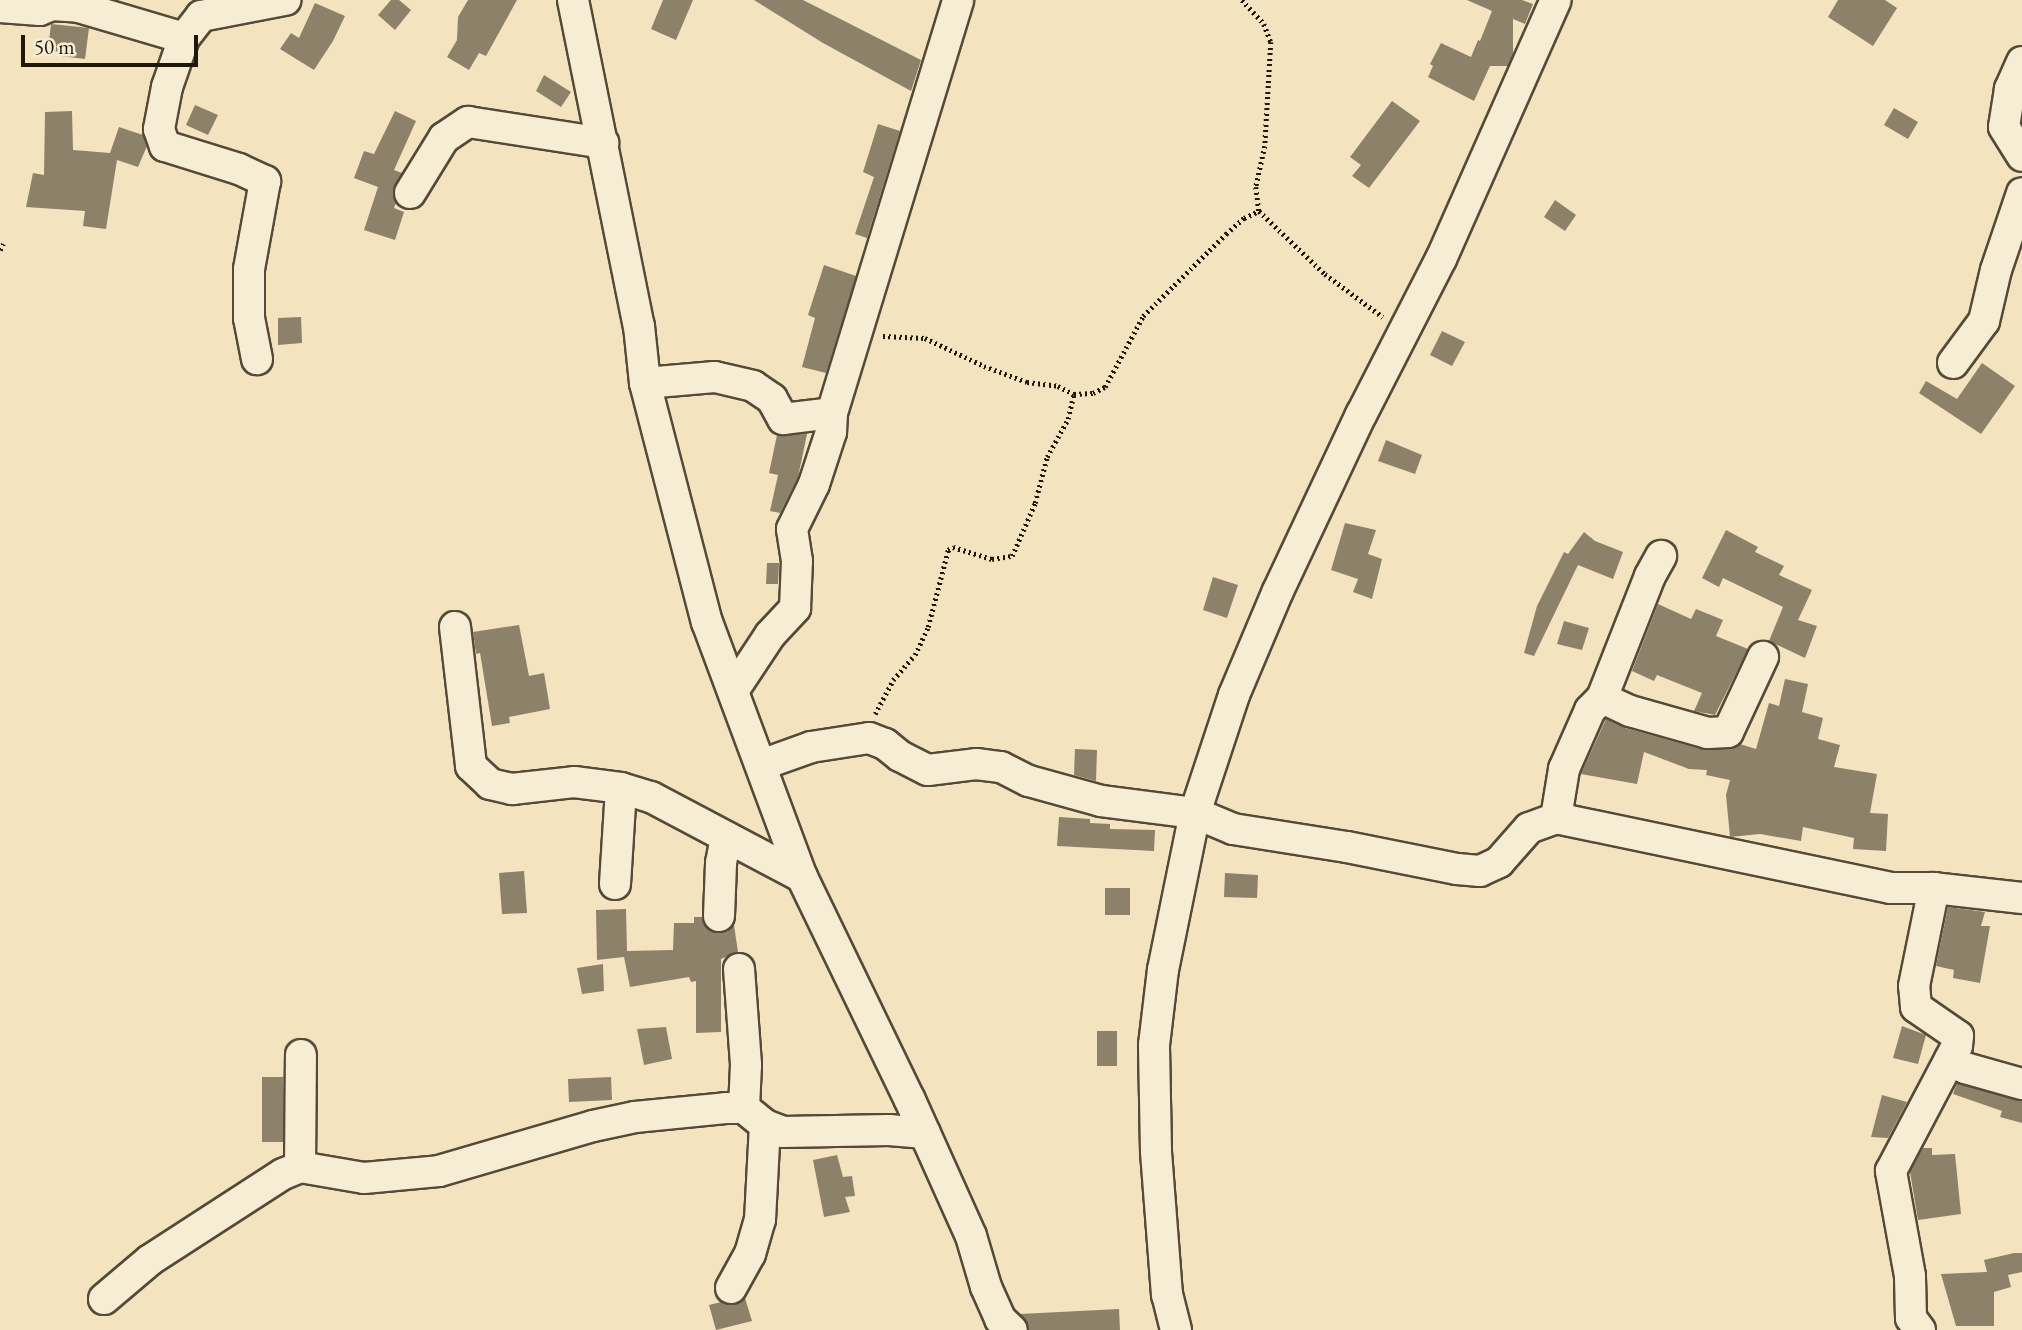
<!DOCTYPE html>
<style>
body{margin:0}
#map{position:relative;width:2022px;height:1330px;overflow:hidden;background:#f3e3bf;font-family:"EB Garamond",serif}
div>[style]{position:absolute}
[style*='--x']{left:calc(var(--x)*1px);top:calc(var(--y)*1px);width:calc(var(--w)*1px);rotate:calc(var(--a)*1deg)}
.building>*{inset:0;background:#8e8169}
.path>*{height:4.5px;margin-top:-2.25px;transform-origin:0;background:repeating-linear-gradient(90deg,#20170b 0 2px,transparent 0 5.5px)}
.roads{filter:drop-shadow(2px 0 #554a38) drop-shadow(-2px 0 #554a38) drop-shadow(0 2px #554a38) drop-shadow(0 -2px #554a38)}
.minor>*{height:30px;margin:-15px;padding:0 15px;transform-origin:15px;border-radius:15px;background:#f7edd5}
span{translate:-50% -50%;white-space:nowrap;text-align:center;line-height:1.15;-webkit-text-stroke:5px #f7edd5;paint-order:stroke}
.scale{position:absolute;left:21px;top:35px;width:177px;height:32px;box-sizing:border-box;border:4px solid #20170b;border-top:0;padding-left:9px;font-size:21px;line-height:24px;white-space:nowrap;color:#20170b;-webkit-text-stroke:5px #f7edd5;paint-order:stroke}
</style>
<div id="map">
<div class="building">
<i style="clip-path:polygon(391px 0,399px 0,411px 10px,395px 30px,378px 15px)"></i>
<i style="clip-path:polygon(468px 0,517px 0,486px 56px,479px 53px,469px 70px,447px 57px,457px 40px,458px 17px)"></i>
<i style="clip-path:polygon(663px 0,693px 0,676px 40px,651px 29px)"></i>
<i style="clip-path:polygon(754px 0,803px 0,921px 60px,911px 91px,823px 43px)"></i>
<i style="clip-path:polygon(1467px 0,1522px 0,1533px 4px,1525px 24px,1513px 19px,1513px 54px,1508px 66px,1490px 66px,1474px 101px,1428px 77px,1433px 66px,1430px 64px,1441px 43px,1471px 57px,1478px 40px,1480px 41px,1492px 11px)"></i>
<i style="clip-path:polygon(1838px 0,1885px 0,1897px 8px,1873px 46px,1828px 17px)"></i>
<i style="clip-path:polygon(315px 3px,345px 16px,333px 41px,314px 70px,280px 49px,291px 33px,299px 38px)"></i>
<i style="clip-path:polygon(51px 24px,89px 28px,85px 59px,60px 56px,60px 52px,48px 50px)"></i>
<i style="clip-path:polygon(544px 75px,571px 92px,561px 107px,536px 91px)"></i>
<i style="clip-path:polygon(1392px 101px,1420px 121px,1369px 188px,1352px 176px,1361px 165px,1350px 157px)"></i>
<i style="clip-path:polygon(195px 105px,218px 115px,208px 135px,186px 125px)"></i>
<i style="clip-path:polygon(1894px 108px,1918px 122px,1908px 139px,1884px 125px)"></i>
<i style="clip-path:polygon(72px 111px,73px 150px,110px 153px,119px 127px,143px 135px,147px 146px,138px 167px,117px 160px,106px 229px,83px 226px,85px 211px,26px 207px,33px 173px,44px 175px,45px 112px)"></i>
<i style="clip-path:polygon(395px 111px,416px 121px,394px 170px,402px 173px,393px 192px,396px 203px,394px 208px,404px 212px,395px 240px,364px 230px,378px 187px,354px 178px,364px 151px,374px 154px)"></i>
<i style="clip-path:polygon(878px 124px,900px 131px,867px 238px,855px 234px,874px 177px,863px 172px)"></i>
<i style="clip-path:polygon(1555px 200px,1576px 215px,1565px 231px,1544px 217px)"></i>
<i style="clip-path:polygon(824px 265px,856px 276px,826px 373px,802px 367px,815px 318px,808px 315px)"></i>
<i style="clip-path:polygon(301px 317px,302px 343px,278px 345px,278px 318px)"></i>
<i style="clip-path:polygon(1442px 331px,1465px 342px,1452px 366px,1430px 355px)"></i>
<i style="clip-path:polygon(1982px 363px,2015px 386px,1981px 434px,1919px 393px,1926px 381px,1957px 399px)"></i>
<i style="clip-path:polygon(807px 434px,798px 477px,780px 513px,770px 511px,778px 475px,769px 473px,777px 435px)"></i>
<i style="clip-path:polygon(1386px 440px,1422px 455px,1415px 474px,1378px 461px)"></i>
<i style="clip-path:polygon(1345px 523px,1376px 530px,1368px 554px,1382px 559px,1372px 599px,1353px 592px,1358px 579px,1331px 570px)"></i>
<i style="clip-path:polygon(1726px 530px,1758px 547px,1755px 552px,1784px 566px,1779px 575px,1812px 590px,1798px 620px,1817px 626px,1805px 658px,1769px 641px,1783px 607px,1723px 578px,1719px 587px,1702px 578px)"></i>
<i style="clip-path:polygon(1584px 532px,1595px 541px,1623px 552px,1613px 579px,1578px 565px,1534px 656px,1524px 653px,1537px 606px,1564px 552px,1568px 554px)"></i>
<i style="clip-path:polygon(767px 563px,779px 563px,778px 584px,766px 584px)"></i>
<i style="clip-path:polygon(1213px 577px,1238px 585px,1227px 618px,1203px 610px)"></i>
<i style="clip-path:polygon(1658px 604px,1691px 619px,1696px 609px,1723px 620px,1716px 636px,1748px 649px,1715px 715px,1694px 711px,1702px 693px,1657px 675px,1654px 681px,1632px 671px)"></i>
<i style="clip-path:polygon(1564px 621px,1589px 628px,1582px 650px,1557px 644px)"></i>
<i style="clip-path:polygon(519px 625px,529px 676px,544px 673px,550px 709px,509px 717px,510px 723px,492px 726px,480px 653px,476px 654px,473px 632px)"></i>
<i style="clip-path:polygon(1785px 679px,1808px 684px,1802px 712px,1823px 718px,1818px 739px,1840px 745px,1834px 767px,1877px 774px,1870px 813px,1888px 814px,1886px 851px,1853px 849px,1854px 838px,1803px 827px,1801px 841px,1760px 834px,1730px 837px,1726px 795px,1730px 780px,1706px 775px,1707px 770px,1689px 769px,1644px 752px,1637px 784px,1581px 774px,1606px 719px,1625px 728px,1704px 750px,1729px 749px,1740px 744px,1756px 749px,1769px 703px,1779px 706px)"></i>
<i style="clip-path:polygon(1075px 749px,1097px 750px,1096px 781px,1074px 775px)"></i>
<i style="clip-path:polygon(1059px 817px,1090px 819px,1090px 823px,1110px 824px,1110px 829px,1155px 830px,1154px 851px,1057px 846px)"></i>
<i style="clip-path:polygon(524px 871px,527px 913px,502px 914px,499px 873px)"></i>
<i style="clip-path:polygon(1225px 873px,1258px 875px,1257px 898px,1224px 897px)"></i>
<i style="clip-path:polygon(1105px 888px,1130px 888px,1130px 915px,1105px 915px)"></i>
<i style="clip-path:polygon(1948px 907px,1985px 912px,1981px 926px,1990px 926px,1980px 983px,1953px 978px,1954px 970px,1936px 966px)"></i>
<i style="clip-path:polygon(626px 909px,627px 951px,673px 950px,674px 923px,694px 923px,694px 917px,702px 917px,709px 930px,718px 933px,727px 932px,734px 925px,738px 952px,721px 959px,721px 1032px,696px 1033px,696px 981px,691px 982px,689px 977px,630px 987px,624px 957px,597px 960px,596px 910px)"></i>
<i style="clip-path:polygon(603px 964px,604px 991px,582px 994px,577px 968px)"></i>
<i style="clip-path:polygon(1902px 1026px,1926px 1035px,1918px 1064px,1893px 1058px)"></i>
<i style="clip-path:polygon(666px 1027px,672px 1059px,644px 1065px,637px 1029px)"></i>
<i style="clip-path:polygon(1097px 1031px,1117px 1031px,1117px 1066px,1097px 1066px)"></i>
<i style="clip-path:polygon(262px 1077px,283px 1077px,283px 1142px,262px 1142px)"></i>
<i style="clip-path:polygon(611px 1077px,612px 1100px,569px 1102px,568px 1079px)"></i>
<i style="clip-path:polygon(1957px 1083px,2022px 1101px,2022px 1123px,2000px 1117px,2002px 1111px,1953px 1094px)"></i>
<i style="clip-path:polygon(1882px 1095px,1907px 1102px,1888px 1138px,1871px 1137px)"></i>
<i style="clip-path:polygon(1923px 1148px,1932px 1148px,1932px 1155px,1955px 1154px,1961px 1214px,1918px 1220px,1910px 1172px)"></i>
<i style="clip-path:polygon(837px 1155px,843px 1177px,852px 1176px,855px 1196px,845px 1197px,850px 1212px,824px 1217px,813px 1160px)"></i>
<i style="clip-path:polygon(2014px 1253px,2022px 1253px,2022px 1272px,2008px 1275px,2011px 1287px,1994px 1292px,1994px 1326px,1956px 1326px,1941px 1274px,1987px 1272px,1984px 1260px)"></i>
<i style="clip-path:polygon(745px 1298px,752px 1321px,716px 1330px,709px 1305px,721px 1302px,732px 1305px)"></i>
<i style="clip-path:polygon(1119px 1309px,1120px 1330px,1029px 1330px,1020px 1314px)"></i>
</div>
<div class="path">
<i style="--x:1242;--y:0;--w:33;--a:47"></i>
<i style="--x:1264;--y:24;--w:19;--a:69"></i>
<i style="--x:1271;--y:42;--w:104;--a:93.3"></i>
<i style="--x:1265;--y:146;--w:42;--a:102.4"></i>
<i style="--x:1256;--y:187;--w:24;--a:83"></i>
<i style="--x:1259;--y:211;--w:91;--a:43.7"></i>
<i style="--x:1325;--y:274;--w:72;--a:36.6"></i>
<i style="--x:0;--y:250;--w:7;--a:-63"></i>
<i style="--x:883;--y:336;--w:42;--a:2.7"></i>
<i style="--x:925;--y:338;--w:65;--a:25.4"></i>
<i style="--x:984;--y:366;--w:46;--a:20.4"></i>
<i style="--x:1027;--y:382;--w:31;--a:7"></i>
<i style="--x:1058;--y:386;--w:18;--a:27"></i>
<i style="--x:1074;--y:394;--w:19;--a:-3"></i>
<i style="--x:1093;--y:393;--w:13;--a:-27"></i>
<i style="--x:1105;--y:387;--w:81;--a:-61.8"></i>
<i style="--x:1143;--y:316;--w:117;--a:-44.7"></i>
<i style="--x:1226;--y:234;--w:24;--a:-42"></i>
<i style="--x:1244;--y:218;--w:17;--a:-25"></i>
<i style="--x:875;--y:714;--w:38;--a:-62"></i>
<i style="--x:893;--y:680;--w:33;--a:-49"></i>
<i style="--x:915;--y:655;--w:31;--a:-65"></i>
<i style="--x:928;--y:627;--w:80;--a:-75.4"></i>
<i style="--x:948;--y:550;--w:6;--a:-31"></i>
<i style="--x:953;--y:547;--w:41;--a:17.1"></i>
<i style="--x:992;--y:559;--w:20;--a:-9"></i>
<i style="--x:1012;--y:556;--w:58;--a:-66.5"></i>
<i style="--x:1035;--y:503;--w:48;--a:-75.4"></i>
<i style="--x:1047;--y:457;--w:43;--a:-61.1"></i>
<i style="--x:1068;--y:419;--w:26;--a:-77"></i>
</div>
<div class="roads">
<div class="minor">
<i style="--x:573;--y:0;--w:333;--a:78.6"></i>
<i style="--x:639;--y:326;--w:57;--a:84"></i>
<i style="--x:645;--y:383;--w:247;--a:75.5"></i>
<i style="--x:707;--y:622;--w:272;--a:69.6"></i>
<i style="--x:802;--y:877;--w:246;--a:64.2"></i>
<i style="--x:909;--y:1098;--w:151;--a:65.8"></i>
<i style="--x:971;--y:1236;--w:53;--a:73.6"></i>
<i style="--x:986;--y:1287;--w:35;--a:66"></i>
<i style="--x:1000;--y:1319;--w:16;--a:43"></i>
<i style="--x:0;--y:7;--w:40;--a:4.3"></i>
<i style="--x:40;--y:10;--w:13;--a:-23"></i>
<i style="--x:52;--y:5;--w:27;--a:4"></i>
<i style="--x:79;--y:7;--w:109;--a:16.4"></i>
<i style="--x:184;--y:38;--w:28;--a:-52"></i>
<i style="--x:201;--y:16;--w:86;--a:-10.8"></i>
<i style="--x:184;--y:38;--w:52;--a:109.1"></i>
<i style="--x:167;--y:87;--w:43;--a:100.8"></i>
<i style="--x:159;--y:129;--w:18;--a:71"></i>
<i style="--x:165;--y:146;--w:77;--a:17.3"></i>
<i style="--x:239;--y:169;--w:29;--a:25"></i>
<i style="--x:265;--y:181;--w:89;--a:100.3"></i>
<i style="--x:249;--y:269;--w:49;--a:90"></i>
<i style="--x:249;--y:318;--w:42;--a:79"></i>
<i style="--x:2022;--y:62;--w:30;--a:114"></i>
<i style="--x:2010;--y:89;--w:38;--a:99"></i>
<i style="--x:2004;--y:127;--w:34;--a:58"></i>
<i style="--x:410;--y:193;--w:65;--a:-58.3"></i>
<i style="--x:444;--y:138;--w:29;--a:-34"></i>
<i style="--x:468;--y:122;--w:137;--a:8.8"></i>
<i style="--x:1953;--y:363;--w:52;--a:-53.6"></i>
<i style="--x:1984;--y:321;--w:52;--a:-76.8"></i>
<i style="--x:1996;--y:270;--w:81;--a:-71.3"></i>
<i style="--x:645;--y:383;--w:70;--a:-4.9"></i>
<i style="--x:715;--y:377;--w:39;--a:13"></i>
<i style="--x:753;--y:386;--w:23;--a:34"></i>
<i style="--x:772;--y:399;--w:23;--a:61"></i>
<i style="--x:783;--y:419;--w:49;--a:-7"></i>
<i style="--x:455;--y:627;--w:140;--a:83.4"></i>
<i style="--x:471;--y:766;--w:26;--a:43"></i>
<i style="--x:490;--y:784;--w:23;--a:13"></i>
<i style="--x:512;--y:789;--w:62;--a:-6.4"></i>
<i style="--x:574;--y:782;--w:47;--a:7.3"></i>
<i style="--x:621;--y:788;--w:31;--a:17"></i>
<i style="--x:651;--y:797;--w:171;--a:27.9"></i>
<i style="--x:733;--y:691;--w:67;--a:-56.5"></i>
<i style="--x:770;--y:635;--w:37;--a:-47"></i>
<i style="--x:795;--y:608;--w:47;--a:-87.6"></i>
<i style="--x:797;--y:561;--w:32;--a:-99"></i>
<i style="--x:792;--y:529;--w:50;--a:-63.9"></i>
<i style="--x:814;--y:484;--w:55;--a:-71.9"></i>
<i style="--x:831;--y:432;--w:19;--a:-87"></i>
<i style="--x:832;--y:413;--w:432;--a:-73"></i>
<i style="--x:1602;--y:698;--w:31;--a:25"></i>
<i style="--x:1630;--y:711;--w:81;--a:15.8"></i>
<i style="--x:1708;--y:733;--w:20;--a:-3"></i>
<i style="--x:1728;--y:732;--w:83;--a:-65"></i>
<i style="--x:761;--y:765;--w:53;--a:-19.8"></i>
<i style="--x:811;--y:747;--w:59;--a:-8.8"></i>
<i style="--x:869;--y:738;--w:17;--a:21"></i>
<i style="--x:885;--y:744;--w:19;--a:39"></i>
<i style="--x:900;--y:756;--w:31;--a:27"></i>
<i style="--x:928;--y:770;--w:48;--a:-7.1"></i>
<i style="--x:976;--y:764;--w:25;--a:7"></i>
<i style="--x:1001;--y:767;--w:31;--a:27"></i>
<i style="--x:1029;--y:781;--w:75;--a:15.5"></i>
<i style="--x:1101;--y:801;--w:95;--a:7.3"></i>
<i style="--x:1195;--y:813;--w:41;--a:22.8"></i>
<i style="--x:1233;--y:829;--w:115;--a:9"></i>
<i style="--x:1347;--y:847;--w:112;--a:11.3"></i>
<i style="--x:1457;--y:869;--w:23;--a:5"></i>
<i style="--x:1480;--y:871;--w:21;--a:-25"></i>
<i style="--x:1499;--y:862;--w:45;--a:-48.6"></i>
<i style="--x:1529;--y:828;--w:29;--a:-20"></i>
<i style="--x:1556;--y:818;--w:341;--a:11.8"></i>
<i style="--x:1890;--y:888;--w:44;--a:0"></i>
<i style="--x:1934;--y:888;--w:89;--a:6.5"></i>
<i style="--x:1556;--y:818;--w:50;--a:-80.7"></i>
<i style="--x:1564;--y:769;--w:64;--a:-66.2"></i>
<i style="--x:1590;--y:710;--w:17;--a:-45"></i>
<i style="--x:1602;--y:698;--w:131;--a:-68.5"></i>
<i style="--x:1650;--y:576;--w:23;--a:-61"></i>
<i style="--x:615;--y:884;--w:96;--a:-86.4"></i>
<i style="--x:719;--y:916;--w:53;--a:-87.8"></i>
<i style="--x:721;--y:863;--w:26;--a:-79"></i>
<i style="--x:739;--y:969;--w:96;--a:85.8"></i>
<i style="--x:746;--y:1065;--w:43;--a:92.7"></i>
<i style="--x:1950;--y:1059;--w:17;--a:31"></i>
<i style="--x:1965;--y:1068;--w:59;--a:15.7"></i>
<i style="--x:300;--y:1167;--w:112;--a:-89.5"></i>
<i style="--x:731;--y:1288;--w:39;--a:-61"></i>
<i style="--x:750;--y:1254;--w:35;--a:-74"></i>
<i style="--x:760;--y:1220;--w:95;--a:-87"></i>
<i style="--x:104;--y:1299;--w:60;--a:-40.3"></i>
<i style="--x:150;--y:1260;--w:158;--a:-32.9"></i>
<i style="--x:283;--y:1174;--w:18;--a:-22"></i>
<i style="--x:300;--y:1167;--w:65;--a:9.8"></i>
<i style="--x:364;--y:1178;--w:75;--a:-5.3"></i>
<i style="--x:439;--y:1171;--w:160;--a:-16.3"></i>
<i style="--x:593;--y:1126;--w:43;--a:-12.1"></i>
<i style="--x:635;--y:1117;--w:91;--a:-5.6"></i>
<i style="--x:726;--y:1108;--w:18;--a:0"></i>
<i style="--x:744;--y:1108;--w:27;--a:39"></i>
<i style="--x:765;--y:1125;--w:19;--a:21"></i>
<i style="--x:783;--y:1132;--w:106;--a:-1.1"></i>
<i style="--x:889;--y:1130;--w:36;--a:5"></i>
<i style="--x:1176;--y:1330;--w:36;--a:-104"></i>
<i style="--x:1167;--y:1295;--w:144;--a:-94.4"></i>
<i style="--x:1156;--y:1151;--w:106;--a:-91.1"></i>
<i style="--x:1154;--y:1045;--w:76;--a:-83.2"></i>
<i style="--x:1163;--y:970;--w:160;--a:-78.5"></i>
<i style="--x:1195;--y:813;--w:124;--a:-71.7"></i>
<i style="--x:1234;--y:695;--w:113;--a:-67.1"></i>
<i style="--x:1278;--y:591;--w:195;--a:-64.8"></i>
<i style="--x:1361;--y:415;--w:175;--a:-62.9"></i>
<i style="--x:1441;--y:259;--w:283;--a:-66.1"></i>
<i style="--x:1920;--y:1330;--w:15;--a:-127"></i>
<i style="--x:1911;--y:1318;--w:42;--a:-91.4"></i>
<i style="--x:1910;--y:1276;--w:107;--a:-100.3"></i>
<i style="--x:1891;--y:1171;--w:141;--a:-62.2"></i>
<i style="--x:1957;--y:1046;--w:10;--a:-84"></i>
<i style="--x:1958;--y:1036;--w:51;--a:-145.4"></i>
<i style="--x:1916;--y:1007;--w:21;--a:-95"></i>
<i style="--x:1914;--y:986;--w:100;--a:-78.5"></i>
</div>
</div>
<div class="scale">50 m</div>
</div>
